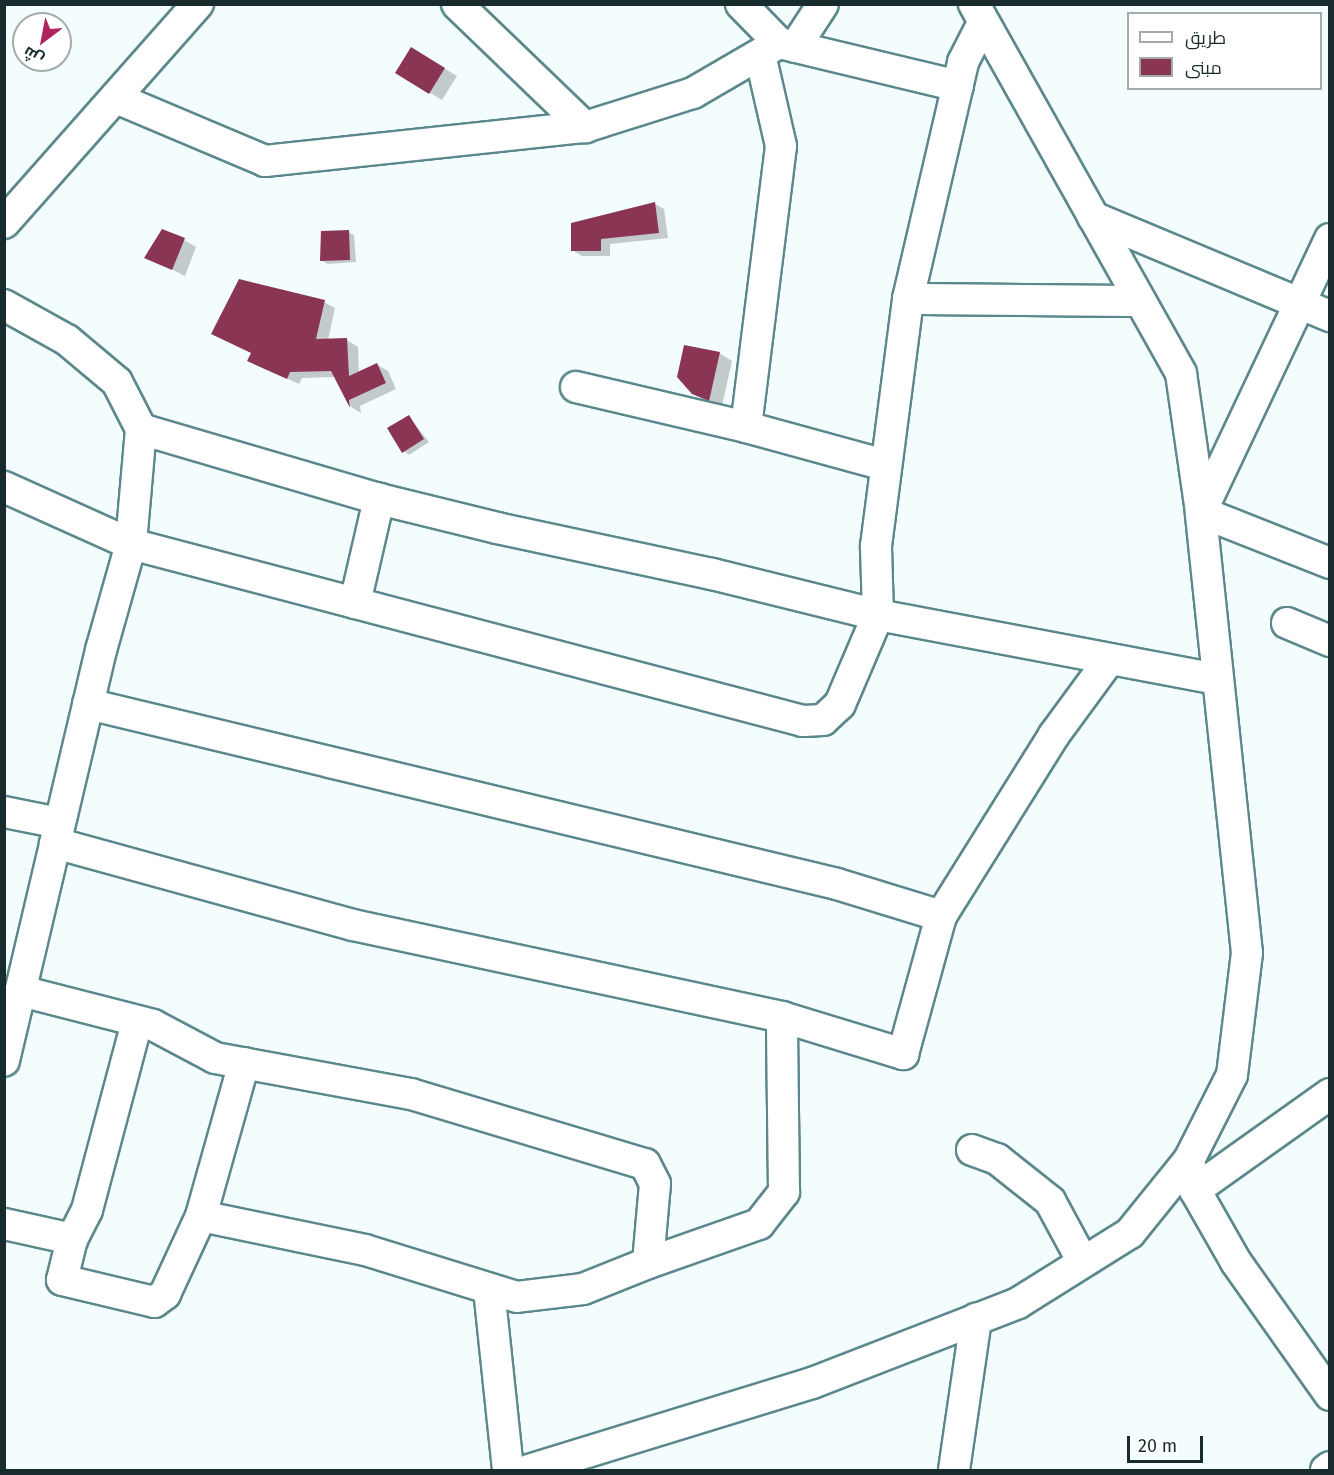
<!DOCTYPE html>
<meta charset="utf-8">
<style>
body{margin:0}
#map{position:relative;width:1334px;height:1475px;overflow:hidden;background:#f4fdfe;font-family:"Fira Sans",Cairo,sans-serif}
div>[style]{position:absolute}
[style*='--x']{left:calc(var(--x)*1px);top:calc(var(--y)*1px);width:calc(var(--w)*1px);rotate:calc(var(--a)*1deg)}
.shadow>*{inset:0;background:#0003}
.building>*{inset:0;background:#8a3553}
.roads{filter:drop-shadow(2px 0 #5b888c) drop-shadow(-2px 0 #5b888c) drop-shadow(0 2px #5b888c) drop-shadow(0 -2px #5b888c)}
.street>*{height:30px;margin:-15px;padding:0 15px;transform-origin:15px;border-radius:15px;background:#fff}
span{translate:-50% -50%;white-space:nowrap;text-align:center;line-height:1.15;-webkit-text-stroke:6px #fff;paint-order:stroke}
.frame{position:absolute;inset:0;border:6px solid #192c2d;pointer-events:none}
.legend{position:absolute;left:1127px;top:12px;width:195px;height:78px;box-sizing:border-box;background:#fff;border:2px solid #a3abab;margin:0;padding:8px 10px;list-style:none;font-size:18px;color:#192c2d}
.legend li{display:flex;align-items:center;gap:12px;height:30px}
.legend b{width:30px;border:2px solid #a3abab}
.north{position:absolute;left:12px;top:12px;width:60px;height:60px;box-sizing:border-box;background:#fff;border:2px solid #a3abab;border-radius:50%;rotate:212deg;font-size:16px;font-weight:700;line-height:24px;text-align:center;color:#192c2d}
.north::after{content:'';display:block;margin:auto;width:21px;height:27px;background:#af235e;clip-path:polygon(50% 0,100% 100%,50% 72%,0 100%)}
.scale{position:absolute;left:1127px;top:1436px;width:76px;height:27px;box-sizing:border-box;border:3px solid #192c2d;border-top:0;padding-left:8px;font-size:18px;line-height:21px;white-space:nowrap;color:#192c2d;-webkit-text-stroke:4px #fff;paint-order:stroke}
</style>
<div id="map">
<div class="shadow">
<i style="clip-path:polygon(412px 49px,457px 76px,442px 100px,397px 73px)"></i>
<i style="clip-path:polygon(655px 204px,664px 209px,668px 238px,610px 244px,610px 256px,582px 256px,572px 250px)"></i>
<i style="clip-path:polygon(348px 232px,354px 235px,356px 262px,328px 264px,322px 261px)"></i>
<i style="clip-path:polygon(184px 240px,196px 247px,185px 276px,147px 257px)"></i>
<i style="clip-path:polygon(324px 302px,335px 308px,328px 340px,347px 340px,358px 347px,359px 373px,376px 364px,388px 371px,396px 389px,360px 406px,361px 413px,351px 407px,336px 377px,302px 378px,299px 384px,261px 367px)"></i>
<i style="clip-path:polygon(719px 353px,732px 361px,722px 406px,693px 393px)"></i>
<i style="clip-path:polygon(409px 417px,429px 442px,409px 455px,404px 451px)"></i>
</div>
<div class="building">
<i style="clip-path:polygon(411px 47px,445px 68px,429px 94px,395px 73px)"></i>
<i style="clip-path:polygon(655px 202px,659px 233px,601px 239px,601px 251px,571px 251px,571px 223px)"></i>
<i style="clip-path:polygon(162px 229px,185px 238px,172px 270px,144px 258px)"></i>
<i style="clip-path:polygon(349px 230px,350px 260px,320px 261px,321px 231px)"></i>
<i style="clip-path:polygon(239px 279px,325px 300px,316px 339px,347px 338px,349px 376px,377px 363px,386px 383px,349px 400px,350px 408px,331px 371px,290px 372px,287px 379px,247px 361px,251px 353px,211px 334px)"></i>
<i style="clip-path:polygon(684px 345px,720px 352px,709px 401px,692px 394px,677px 377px)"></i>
<i style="clip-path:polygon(409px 415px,424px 439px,402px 453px,387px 428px)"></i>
</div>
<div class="roads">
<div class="street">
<i style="--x:457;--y:4;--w:178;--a:43.9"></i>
<i style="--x:741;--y:4;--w:54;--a:45.7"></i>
<i style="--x:779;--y:43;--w:184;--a:13.5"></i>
<i style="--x:795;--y:47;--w:51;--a:-56.9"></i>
<i style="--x:116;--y:98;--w:162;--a:22.9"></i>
<i style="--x:265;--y:161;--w:322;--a:-6.1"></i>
<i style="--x:585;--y:127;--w:113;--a:-17.5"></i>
<i style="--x:693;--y:93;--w:99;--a:-30.2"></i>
<i style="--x:1093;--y:217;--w:257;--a:22.7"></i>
<i style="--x:4;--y:223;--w:293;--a:-48.5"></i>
<i style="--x:908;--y:299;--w:232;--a:0.5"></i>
<i style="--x:4;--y:305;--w:72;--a:29.1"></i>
<i style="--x:67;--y:340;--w:65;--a:40"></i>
<i style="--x:117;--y:382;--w:53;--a:62.9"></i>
<i style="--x:141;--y:429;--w:115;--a:95"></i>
<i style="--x:131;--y:544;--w:110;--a:105.8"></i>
<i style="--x:101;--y:650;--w:422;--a:103.3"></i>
<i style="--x:576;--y:387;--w:175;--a:13.2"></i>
<i style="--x:746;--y:427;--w:144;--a:15.3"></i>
<i style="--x:746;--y:427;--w:283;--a:-82.9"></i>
<i style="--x:781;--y:146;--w:94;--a:-102.9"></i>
<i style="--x:141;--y:429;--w:248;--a:16.4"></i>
<i style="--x:379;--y:499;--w:122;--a:13.8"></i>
<i style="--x:497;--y:528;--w:220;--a:12.1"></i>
<i style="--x:712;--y:574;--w:171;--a:13.9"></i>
<i style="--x:878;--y:615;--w:346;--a:10.7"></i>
<i style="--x:4;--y:487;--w:139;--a:24.2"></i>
<i style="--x:131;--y:544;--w:695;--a:14.76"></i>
<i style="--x:803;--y:721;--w:20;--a:-3"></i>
<i style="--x:823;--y:720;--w:23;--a:-43"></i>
<i style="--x:840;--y:704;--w:97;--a:-66.9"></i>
<i style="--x:878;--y:615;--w:69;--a:-91.7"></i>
<i style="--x:876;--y:546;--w:249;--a:-82.6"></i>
<i style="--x:908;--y:299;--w:243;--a:-76.9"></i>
<i style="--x:963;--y:62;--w:44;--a:-62.9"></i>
<i style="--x:1201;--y:512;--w:302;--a:-64.7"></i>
<i style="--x:1201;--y:512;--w:139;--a:21.6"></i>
<i style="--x:355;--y:603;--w:107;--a:-77"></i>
<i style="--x:1287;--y:623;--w:47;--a:22.7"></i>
<i style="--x:88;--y:704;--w:770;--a:13.51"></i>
<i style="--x:837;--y:884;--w:109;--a:17.1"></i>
<i style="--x:4;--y:812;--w:56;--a:11.3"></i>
<i style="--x:55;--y:843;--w:309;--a:15.4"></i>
<i style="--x:353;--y:925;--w:439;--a:12.1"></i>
<i style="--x:782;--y:1017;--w:127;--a:17"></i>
<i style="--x:903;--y:1054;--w:143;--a:-74.6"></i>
<i style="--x:941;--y:916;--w:213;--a:-58"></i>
<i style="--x:1054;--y:735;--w:93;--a:-53.7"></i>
<i style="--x:21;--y:991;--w:136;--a:14.4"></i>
<i style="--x:153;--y:1025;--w:70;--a:28"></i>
<i style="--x:215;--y:1058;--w:199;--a:10.4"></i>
<i style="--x:411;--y:1094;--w:244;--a:16.7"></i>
<i style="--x:645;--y:1164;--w:22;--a:63"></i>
<i style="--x:655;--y:1184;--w:79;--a:95.1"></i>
<i style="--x:648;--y:1263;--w:70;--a:158.2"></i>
<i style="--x:583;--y:1289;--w:66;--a:173.1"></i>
<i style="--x:517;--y:1297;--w:159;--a:-162.8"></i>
<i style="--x:365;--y:1250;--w:167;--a:-168.3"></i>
<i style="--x:137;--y:1022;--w:195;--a:104.9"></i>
<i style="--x:87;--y:1210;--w:33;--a:117"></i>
<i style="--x:72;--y:1239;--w:42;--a:103.7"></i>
<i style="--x:62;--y:1280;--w:95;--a:13.4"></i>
<i style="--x:154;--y:1302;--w:14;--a:-36"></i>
<i style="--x:165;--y:1294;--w:86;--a:-65.2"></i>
<i style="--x:201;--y:1216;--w:159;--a:-74.3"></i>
<i style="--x:972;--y:1150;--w:27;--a:20"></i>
<i style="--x:997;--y:1159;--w:68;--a:38.4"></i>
<i style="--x:1050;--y:1201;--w:69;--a:61.6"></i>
<i style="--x:1189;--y:1160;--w:31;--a:79"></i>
<i style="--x:1195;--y:1190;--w:83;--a:60.3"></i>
<i style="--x:1236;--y:1262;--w:163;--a:54.7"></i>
<i style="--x:1195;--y:1190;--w:166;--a:-35.4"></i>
<i style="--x:4;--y:1224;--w:70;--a:12.4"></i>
<i style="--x:648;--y:1263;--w:118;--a:-19.4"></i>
<i style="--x:759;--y:1224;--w:41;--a:-52"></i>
<i style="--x:784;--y:1192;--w:175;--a:-90.7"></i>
<i style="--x:489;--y:1289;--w:182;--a:84"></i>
<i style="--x:529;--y:1470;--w:296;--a:-17.1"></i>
<i style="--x:812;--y:1383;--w:221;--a:-21.2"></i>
<i style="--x:1018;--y:1303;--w:132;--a:-32"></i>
<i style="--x:1130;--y:1233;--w:94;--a:-51.1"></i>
<i style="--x:1189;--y:1160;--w:95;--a:-63.2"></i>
<i style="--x:1232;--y:1075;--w:123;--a:-83"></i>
<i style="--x:1247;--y:953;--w:443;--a:-96"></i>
<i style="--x:1201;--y:512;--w:140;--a:-98.2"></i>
<i style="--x:1181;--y:373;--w:423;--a:-119.3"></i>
<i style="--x:954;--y:1470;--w:153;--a:-81.7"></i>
<i style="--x:1326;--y:1470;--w:5;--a:-37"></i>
</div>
</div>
<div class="frame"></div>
<ul class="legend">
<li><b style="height:8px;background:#fff"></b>طريق</li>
<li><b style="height:16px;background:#8a3553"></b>مبنى</li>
</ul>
<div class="north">ش</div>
<div class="scale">20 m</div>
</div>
